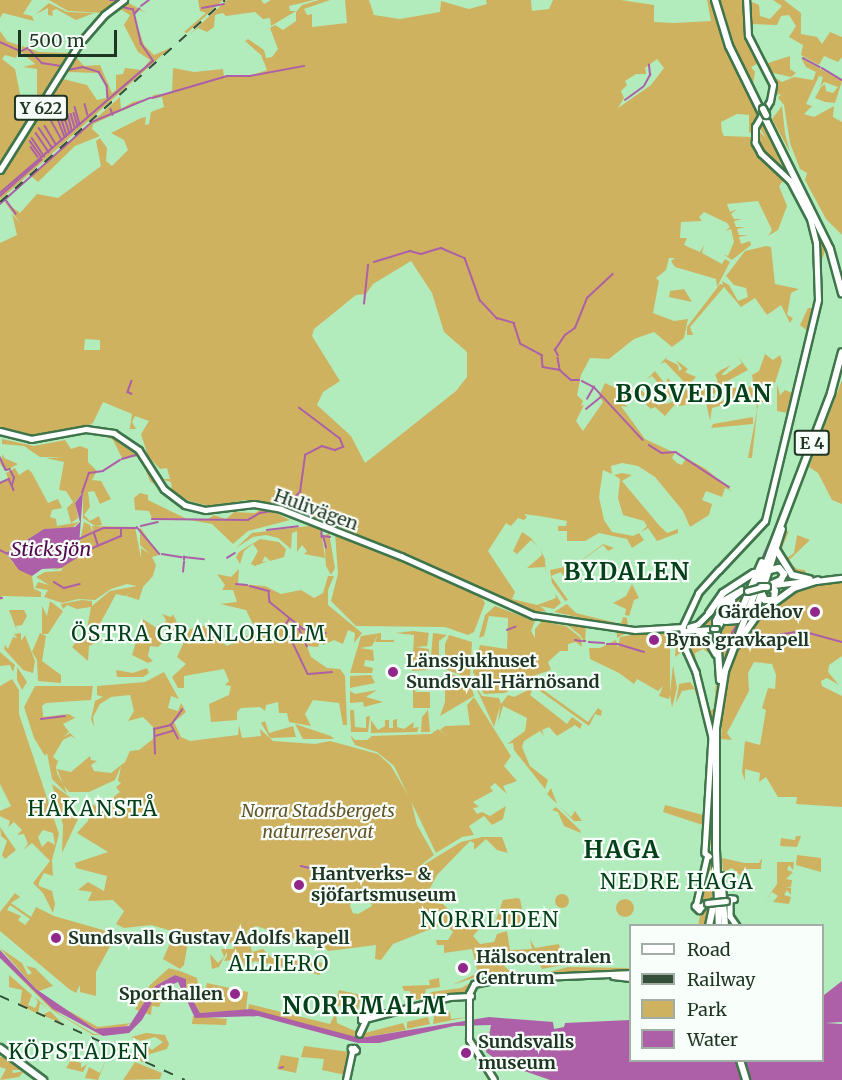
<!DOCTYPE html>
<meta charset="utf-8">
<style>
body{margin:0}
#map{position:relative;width:842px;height:1080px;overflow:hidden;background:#b2ecbd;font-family:Merriweather,serif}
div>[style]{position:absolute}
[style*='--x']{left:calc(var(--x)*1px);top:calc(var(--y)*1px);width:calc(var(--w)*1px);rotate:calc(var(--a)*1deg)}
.green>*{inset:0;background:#cfb260}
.round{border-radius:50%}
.water>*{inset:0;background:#ad60a7}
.stream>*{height:1.5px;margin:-0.75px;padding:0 0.75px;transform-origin:0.75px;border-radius:0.75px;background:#ad60a7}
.roads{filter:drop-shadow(2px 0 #3e754b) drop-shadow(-2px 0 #3e754b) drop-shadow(0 2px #3e754b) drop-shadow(0 -2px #3e754b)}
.major>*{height:4.5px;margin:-2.25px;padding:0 2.25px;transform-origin:2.25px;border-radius:2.25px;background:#fff}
.highway>*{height:6px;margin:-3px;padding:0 3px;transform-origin:3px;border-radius:3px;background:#fff}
.rail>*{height:1.5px;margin-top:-0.75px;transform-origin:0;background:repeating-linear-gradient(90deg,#334f39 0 10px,transparent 0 20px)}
.bridges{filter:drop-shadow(2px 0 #3e754b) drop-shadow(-2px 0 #3e754b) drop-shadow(0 2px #3e754b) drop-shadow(0 -2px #3e754b)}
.major-bridge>*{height:4.5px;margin:-2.25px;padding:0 2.25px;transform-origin:2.25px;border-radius:2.25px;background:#fff}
.highway-bridge>*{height:6px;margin:-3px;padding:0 3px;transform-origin:3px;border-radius:3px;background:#fff}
.dots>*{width:16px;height:16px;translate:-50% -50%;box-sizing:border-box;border:3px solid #f8fef9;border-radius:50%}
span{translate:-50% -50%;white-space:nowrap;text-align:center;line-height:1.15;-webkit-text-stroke:4.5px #f8fef9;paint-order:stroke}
.shield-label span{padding:2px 4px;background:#f8fef9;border:2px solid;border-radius:4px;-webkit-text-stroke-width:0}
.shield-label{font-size:16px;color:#1e3523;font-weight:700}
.street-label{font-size:18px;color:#1e3523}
.poi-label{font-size:18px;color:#1e3523;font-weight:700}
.right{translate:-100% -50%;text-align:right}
.left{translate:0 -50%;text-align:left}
.park-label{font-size:18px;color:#655528;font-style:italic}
.water-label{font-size:20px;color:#530950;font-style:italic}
.quarter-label{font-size:21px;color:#04411b;letter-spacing:1.5px}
.district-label{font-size:24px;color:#04411b;font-weight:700;letter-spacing:1.5px}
.legend{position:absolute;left:629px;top:924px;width:195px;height:138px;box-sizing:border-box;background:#f8fef9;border:2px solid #a1aea3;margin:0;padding:8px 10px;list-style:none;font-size:18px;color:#1e3523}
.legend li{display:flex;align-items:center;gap:12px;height:30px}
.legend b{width:30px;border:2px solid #a1aea3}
.scale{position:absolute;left:18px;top:30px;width:99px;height:27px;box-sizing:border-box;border:3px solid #1e3523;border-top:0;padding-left:8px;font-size:18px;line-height:21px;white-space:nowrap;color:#1e3523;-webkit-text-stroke:4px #f8fef9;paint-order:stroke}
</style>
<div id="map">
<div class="green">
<i style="clip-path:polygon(0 0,32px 0,23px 14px,32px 16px,34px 21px,3px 13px,0 18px)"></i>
<i style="clip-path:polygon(49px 0,119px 0,104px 13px,68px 11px)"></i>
<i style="clip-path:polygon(198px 0,223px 0,187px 33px,184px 32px,206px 13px,200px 11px)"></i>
<i style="clip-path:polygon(227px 0,261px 0,264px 4px,271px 0,314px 0,289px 6px,290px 11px,296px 11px,271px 26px,270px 18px,263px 19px,255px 12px,226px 16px,223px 13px,215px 15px,214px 27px,207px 32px,198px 28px,189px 35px)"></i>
<i style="clip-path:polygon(evenodd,319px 0,330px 0,304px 9px,307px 15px,312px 14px,312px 27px,347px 23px,345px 0,369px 0,374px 15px,400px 19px,440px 12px,441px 1px,469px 9px,487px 4px,486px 0,531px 0,532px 11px,549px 9px,553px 0,621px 0,654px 5px,654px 22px,673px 23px,711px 21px,707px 0,713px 0,728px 47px,761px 113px,753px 134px,749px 132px,749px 115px,737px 114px,721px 122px,722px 132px,724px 136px,752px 137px,761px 159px,785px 179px,779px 186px,787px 206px,778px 230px,768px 236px,772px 230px,758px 201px,727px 204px,730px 212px,737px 209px,731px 214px,734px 219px,742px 219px,734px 221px,736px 227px,745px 227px,737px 229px,739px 235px,748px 235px,739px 237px,741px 244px,750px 241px,751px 245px,732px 260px,723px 254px,728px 256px,734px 242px,731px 229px,725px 231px,730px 227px,727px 223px,704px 212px,699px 217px,702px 221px,681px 222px,680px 238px,687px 238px,684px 245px,700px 252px,704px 245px,702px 253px,722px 264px,725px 259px,730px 262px,717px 287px,716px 279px,675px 267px,671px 261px,675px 258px,669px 258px,666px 270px,656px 278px,659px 281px,653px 313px,674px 321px,688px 319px,684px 338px,672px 347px,654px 332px,634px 339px,609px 359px,590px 358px,581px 375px,577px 395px,583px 401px,581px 406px,584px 405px,576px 421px,583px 431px,603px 402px,599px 396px,605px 383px,627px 393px,633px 390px,634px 396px,623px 403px,628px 407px,621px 406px,645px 439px,675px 453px,672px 458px,677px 463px,682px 465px,686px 458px,706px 469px,732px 491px,725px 488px,722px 497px,706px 491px,702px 500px,712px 504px,709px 515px,690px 527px,683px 511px,655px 477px,638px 466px,622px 463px,611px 466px,612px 474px,603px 470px,599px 497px,604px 520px,612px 532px,633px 536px,639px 533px,644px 540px,632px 548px,627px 539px,599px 533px,585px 541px,567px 541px,567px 531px,558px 531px,558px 526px,566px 526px,567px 521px,539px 516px,524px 514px,527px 517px,524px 520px,518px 518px,511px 526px,506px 523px,488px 551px,515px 592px,512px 599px,537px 605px,556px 598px,555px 593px,561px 603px,554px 609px,540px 606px,546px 611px,532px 613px,274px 506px,246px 500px,210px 506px,189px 501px,172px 491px,171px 482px,161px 479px,170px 479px,167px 468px,160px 469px,148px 456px,141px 434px,149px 421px,135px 416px,132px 422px,136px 429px,130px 429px,129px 434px,132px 414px,103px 402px,93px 423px,83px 428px,30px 438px,0 430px,0 243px,17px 235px,12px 214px,21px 224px,4px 201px,20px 213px,37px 194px,58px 198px,101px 166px,96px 141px,100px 138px,107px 148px,106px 161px,112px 166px,128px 150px,124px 140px,111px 133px,141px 118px,146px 117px,145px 125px,149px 124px,151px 112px,164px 107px,162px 97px,152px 99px,153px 95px,172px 93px,173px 68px,194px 72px,223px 69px,224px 77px,250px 76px,267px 70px,261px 55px,245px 41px,248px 39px,264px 50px,266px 58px,272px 57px,278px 49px,270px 28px,275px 25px,283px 30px,296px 21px,296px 12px,302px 5px,319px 0,657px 59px,664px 68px,651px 85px,618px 108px,624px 98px,621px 91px,627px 85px,625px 81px,636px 74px,646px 74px,645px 68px,657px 59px,319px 0,411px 261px,432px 293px,444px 332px,467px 352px,467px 377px,456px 391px,365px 463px,351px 436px,317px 405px,323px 392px,340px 381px,312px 336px,314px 329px,356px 295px,366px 294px,373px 284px,411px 261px,319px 0,85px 339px,100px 340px,100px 350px,84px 350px,85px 339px)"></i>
<i style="clip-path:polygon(720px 0,745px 0,744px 34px,764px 68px,757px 64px,751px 67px,755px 72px,753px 83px,765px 108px,737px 54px)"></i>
<i style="clip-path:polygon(773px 0,784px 0,801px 13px,801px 34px,817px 37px,822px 44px,830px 32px,842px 37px,842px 57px,838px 62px,824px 56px,819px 65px,801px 55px,803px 45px,789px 37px,796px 26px,789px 15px,781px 16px,777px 25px,750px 24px,750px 1px,759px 5px,760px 16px,770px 19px,782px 6px)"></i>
<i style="clip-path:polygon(evenodd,125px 1px,147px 13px,139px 10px,134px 16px,144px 45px,154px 55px,170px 48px,0 200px,0 173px,82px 43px,125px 1px,118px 8px,130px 15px,124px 25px,138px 52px,150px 60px,142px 70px,125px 68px,123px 74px,116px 75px,116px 90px,112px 93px,100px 65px,84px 66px,75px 56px,97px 26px,118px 8px,125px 1px,67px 72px,98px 73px,106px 85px,106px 98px,97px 100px,87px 85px,63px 79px,67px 72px)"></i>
<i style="clip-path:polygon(49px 3px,67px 12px,94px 13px,76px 20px,56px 9px,52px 11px,53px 16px,48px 15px,48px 8px,36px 14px)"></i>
<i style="clip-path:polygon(0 31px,7px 41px,21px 46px,16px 58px,5px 55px,2px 59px,15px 69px,21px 99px,30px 110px,37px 102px,37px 69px,23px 67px,35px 64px,21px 52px,22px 46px,39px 52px,71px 53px,0 164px)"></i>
<i style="clip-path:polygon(790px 56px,790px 69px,796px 73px,791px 77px,769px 72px,765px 64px)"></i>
<i style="clip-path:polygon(801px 58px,842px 81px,835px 103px,825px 102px,815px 98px,821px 87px,825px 84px,826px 91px,833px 93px,838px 87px,824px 82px,820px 87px,823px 77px,819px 76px,806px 104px,812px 106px,804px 114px,814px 117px,834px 106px,833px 117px,842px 122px,842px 235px,826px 219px,805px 180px,807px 173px,800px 169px,790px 143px,784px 105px,778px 98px,781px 94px,774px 95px,773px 76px,782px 82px,794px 77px,813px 80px,816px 72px,806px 67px)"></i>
<i style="clip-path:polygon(120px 97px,121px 109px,133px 102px,150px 98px,93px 124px,92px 129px,100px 136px,75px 146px,38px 182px,31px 176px)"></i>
<i style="clip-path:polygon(782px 106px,785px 133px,790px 152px,772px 119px)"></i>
<i style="clip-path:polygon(762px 116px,827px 246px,821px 262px,814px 225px,797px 189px,789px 174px,776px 156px,789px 177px,760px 151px,756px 140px,757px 126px,760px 132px,766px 138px,758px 126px)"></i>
<i style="clip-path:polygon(766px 246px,771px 247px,775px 284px,799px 289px,791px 293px,787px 315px,793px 318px,790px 323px,781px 305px,767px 315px,755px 298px,741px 307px,724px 287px,690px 327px,693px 335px,687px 335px,687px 327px,720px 284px,723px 285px,722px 281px,729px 285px,738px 301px,748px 297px,746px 288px,734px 285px,726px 276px,745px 251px)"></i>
<i style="clip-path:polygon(684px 289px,692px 302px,669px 297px,670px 291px)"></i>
<i style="clip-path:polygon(808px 308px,815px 308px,810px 333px,800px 325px)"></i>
<i style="clip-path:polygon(765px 354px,773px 360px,780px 355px,782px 361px,775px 383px,758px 384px,758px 397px,764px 397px,764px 402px,758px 403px,752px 458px,748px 458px,757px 410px,752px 375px,759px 371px)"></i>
<i style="clip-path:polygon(737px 355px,748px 370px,718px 386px,724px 389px,711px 395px,717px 399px,713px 401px,716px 404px,727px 399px,726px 394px,718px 397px,735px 387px,739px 393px,745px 391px,752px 384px,754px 396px,712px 408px,710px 421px,706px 402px,679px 406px,678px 401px,665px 416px,655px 407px,651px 409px,644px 403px,647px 398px,637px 393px,642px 386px,640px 389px,658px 405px,663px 403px,661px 400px,666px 404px,674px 401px,652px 376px,647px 379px,655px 371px,665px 384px,668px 378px,680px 394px,686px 389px,693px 396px,718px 381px,715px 375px,721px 370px,731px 365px,721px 375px,725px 375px,742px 363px)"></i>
<i style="clip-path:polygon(668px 356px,666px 359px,678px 365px,679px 371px,682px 369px,676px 360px,688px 369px,685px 372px,696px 377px,688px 386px,665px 362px,660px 364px)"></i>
<i style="clip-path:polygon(842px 380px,842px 504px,832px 500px,818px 473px,809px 467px)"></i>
<i style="clip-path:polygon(777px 384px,780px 395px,785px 390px,794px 394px,794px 401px,787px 405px,791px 408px,784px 438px,778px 436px,784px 436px,788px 413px,777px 411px)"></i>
<i style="clip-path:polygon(753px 417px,753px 424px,711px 428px,713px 424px)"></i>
<i style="clip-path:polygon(95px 430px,108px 431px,135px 446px,162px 490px,150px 481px,140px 456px,122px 458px,113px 440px)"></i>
<i style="clip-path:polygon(2px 439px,34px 446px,65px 440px,71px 449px,80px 446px,88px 449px,88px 462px,97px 471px,92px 480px,101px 481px,111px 499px,100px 504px,94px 491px,88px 492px,90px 507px,84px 515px,90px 521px,99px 516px,102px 525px,95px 526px,83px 518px,83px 492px,75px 502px,78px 518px,71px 523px,67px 508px,73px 502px,66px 491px,59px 490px,64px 462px,46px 458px,65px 457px,40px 457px,24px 446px,2px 444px)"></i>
<i style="clip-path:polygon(3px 454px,4px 458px,18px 464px,5px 471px,0 463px)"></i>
<i style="clip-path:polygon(15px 468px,19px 475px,28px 469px,32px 473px,48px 503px,58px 499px,62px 508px,52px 510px,50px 517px,56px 519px,57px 526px,79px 522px,72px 528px,44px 529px,6px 553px,13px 563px,32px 576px,34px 589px,41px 592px,41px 597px,2px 596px,0 601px,0 482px,8px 478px,6px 473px)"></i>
<i style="clip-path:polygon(622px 473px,632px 475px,622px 481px,658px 524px,667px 533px,678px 529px,678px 533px,657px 541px,648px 528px,641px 532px,647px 526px,644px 521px,623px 515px,618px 498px,620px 479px,614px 475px)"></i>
<i style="clip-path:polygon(140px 493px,148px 495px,148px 500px,189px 520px,152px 519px,149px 511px,135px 510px,134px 498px)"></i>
<i style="clip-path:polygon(264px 507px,290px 520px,248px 531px,233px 544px,212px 524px,190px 520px,208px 519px,214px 515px,226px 519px,234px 512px,255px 513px)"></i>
<i style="clip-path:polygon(84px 522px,90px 525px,93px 533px,92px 526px,135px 527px,141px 558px,141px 548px,150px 554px,140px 545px,140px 527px,159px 555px,152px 557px,156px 565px,153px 576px,143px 587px,139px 600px,126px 596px,131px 592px,125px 596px,116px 594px,101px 622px,98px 634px,102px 640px,89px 646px,88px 661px,72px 647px,87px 629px,91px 607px,77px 609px,67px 605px,63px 609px,61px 604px,82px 600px,92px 601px,92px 606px,110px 591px,137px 586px,127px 584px,111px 589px,95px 600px,78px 599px,62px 603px,44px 597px,48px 590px,35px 588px,38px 582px,49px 585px,36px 577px,45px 572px,61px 571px,63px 568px,53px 570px,88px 551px,79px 546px)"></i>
<i style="clip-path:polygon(309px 526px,321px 529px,325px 558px,304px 554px,307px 551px,302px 545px,297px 552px,297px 531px,292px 533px,291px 549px,278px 538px,266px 535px,253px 537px,236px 548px,252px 533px)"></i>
<i style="clip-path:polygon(789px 531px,782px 548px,787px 558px,794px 553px,797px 535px,810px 540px,788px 561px,797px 569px,805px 570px,807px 577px,797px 576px,782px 562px,779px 548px,784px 533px)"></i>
<i style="clip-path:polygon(522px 532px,531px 538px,537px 546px,531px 540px,517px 554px,513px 551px)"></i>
<i style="clip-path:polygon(329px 533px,335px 568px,331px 575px,326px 566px,324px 536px)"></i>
<i style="clip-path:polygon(335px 533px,480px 595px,485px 603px,474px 632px,468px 635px,445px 627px,356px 626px,331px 601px,338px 574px)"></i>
<i style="clip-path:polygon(260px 539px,279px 542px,286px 549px,284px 557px,270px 561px,265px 556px,262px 562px,268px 561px,255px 566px,251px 564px,258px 551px,253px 544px,244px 551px,240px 564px,236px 557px,239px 552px)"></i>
<i style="clip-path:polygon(603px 544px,614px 548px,608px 551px,603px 545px,562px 575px,561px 572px,551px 576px,568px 600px,565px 601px,552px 583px,550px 570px,575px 565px)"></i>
<i style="clip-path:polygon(540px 549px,545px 559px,546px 574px,545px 567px,527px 568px,542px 555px)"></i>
<i style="clip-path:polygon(765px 558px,730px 648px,721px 680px,718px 629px,724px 619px,733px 623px)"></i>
<i style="clip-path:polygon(239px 569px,238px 584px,265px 586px,281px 594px,301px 590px,314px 598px,323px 593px,328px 576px,334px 576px,328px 590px,328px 605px,362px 633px,354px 643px,355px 633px,348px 630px,343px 644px,334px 640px,323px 645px,321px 639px,318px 647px,307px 646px,311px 657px,327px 668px,340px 669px,345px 676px,347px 725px,343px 725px,339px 703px,313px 700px,305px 714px,311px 726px,289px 722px,287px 713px,279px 713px,278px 702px,266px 705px,265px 711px,260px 707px,241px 708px,237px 712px,237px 720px,211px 722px,209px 704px,229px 695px,231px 686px,225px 685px,229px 681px,224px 669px,184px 676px,184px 688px,178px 688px,172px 677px,186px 664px,177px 657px,190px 629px,209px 625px,221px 628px,219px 639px,227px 646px,261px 629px,257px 620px,258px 624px,253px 624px,246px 610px,220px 604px,237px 602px,233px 590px,222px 590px,225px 585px,217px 574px,231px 577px)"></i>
<i style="clip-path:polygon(842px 579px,842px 656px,829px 665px,828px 672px,839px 685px,827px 678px,821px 681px,822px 686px,842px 696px,842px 807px,796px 804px,797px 797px,778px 797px,766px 777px,759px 782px,760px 773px,745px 769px,745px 781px,742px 772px,745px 741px,760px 745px,766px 710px,762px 708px,768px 688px,775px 689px,776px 675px,772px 664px,754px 662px,748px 673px,749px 691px,727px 733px,732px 740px,721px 739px,724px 695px,736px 649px,753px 620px,803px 585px)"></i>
<i style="clip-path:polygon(632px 584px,639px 598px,634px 600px,629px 616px,625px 615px,626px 609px,613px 603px,626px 596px)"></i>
<i style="clip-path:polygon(747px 593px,739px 615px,730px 622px,725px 613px,732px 602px)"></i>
<i style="clip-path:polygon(726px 598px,714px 628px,691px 628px,719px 603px)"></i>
<i style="clip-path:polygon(50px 601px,63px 611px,48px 634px,42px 634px,42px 606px,47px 616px)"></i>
<i style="clip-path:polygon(567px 604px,576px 613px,588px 616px,621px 624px,623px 617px,627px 618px,628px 628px,554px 612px)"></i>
<i style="clip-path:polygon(495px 606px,535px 621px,531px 631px,535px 638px,535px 629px,542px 621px,566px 626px,581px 638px,582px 647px,576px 642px,568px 644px,568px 651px,560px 651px,548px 662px,551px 670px,530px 677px,505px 693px,484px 694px,473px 672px,480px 645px,507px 649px,508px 618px,489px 616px,484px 636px,479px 638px,485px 615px)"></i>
<i style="clip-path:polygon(9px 610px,24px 610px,27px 616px,22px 625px,16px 626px,17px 631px)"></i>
<i style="clip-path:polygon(162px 614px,171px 617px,173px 614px,179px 627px,174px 630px,164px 627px,166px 620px)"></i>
<i style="clip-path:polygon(143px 619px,158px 629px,158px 624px,161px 626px,158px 636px,163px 642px,158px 647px,150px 646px,148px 656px,153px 661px,148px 663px,132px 655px)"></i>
<i style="clip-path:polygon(566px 624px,586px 626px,585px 643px,580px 635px)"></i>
<i style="clip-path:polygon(593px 626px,681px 631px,684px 650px,675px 657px,676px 644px,670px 639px,670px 693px,673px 665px,677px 688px,672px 708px,670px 695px,669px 699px,659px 696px,663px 686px,658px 691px,637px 679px,634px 684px,619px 673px,590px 659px,589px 648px,600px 648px,616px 640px,618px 648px,620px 637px,646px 632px,629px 631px,617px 638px,617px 631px)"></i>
<i style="clip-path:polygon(393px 631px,381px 633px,381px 640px,394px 640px,394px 642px,375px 642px,378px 634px,372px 646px,360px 648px,373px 650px,374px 661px,365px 660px,364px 666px,373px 668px,372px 673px,350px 673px,361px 636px)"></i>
<i style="clip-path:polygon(414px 631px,429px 633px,427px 646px,416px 647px,429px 649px,428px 670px,412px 671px,414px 635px,395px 633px)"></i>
<i style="clip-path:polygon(693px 631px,706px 638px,718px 661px,719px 682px,714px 847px,709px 845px,713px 742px,709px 712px,714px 708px,717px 670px,714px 657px,703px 649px,695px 653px,697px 671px,686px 638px)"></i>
<i style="clip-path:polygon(21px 633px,21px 641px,25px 635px,35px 661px,33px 673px,23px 670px,4px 649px,5px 645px,8px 649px,13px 637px,17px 638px,14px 634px)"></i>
<i style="clip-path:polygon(40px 633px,46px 636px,42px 661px,61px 675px,61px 683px,38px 681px,37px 660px,32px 652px)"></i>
<i style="clip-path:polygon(433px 633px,447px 635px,439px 641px,439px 668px,438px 659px,431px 656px)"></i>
<i style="clip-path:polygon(449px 635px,472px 642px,470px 679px,445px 669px,445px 644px)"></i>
<i style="clip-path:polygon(0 652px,15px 665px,13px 672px,10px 665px,0 666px)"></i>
<i style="clip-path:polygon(17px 667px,27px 682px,22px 690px,17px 680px)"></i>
<i style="clip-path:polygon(147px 668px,149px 673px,143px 677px,117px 677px,116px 670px,133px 673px)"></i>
<i style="clip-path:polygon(445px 671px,470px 682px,474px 696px,440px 716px,445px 702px)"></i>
<i style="clip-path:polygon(evenodd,164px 672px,179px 699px,171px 696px,168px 708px,178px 711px,181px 703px,186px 712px,174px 722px,181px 737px,190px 741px,238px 735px,239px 725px,242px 738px,261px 736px,260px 729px,273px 741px,315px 744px,330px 741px,378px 754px,391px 766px,411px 800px,417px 825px,434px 855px,415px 870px,461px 842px,482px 837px,502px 837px,508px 853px,497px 850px,486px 839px,474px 850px,474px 843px,470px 841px,437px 875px,426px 896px,416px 893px,426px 901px,443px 904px,454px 915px,453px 920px,393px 944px,381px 960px,375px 959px,376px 945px,328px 951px,323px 945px,305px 947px,304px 942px,256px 926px,247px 931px,252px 952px,263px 949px,271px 957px,316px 961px,322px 963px,320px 975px,255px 961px,245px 967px,241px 959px,224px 961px,227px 956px,227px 952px,219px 967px,212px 969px,210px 954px,218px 963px,224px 957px,221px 949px,233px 949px,235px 945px,216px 936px,204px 940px,197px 932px,189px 936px,184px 965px,180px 969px,163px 959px,175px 932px,151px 925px,124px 928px,116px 924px,124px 911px,113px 900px,88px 901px,92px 892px,78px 890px,88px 882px,104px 891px,107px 876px,76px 868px,75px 863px,108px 852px,77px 833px,88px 821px,92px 804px,99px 808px,120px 792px,116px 787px,121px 783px,118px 781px,121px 766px,115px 780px,89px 792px,69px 792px,64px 786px,67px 794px,52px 779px,47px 753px,45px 756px,34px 738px,24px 707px,35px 686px,93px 686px,91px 700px,46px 703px,42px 706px,43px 714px,43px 717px,69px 714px,75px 718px,63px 724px,69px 732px,63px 737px,70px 733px,76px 739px,71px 736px,63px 740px,53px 757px,58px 761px,56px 767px,57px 773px,63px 784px,57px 769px,71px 772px,90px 756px,91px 760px,97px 761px,91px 765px,94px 771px,111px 773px,125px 762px,130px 751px,139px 750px,153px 739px,155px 729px,143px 717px,128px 721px,134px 711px,130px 695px,111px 697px,100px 704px,93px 717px,94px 727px,91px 719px,95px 701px,103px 697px,97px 695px,97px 686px,145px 682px,164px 672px,367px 888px,372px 906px,358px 914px,353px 913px,350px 906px,352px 893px,367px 888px)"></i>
<i style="clip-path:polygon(371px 675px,375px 683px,350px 688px,350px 676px)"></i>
<i style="clip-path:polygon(evenodd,12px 679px,19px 690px,19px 714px,59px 834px,52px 860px,53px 876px,44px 873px,39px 882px,39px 886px,52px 891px,55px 904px,53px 913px,43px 893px,33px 883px,50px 861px,32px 843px,23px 850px,28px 844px,24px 834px,17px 835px,22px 830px,14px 822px,8px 827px,10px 821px,0 816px,0 811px,11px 806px,0 784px,0 686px,12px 679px,43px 830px,53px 833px,55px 845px,48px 841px,42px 847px,38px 837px,43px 830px)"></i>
<i style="clip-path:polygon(535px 680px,539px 687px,588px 722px,598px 708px,602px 711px,601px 716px,595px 714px,589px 726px,540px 691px)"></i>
<i style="clip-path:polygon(690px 682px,695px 689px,700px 703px,694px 689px,682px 691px,676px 703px,679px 684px)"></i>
<i style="clip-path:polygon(474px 683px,482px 696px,499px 698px,501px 704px,508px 695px,514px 697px,534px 687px,530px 695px,562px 720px,567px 724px,572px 717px,582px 724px,580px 729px,575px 725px,557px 736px,549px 727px,542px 730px,544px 736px,540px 731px,524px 741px,522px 747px,530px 766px,548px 780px,545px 789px,514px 750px,513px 743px,507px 744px,525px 731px,527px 718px,503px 706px,498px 723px,500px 706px,494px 727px)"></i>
<i style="clip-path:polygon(413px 688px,416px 692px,430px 692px,430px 708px,413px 708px)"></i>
<i style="clip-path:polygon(377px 690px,366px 697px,383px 702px,364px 707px,363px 702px,350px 703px,350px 691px,355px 694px)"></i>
<i style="clip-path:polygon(474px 697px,511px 756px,504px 766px,517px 781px,503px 786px,507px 794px,495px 783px,490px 787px,493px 791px,473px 802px,479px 807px,473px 808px,477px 814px,482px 812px,490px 816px,506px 806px,503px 819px,492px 825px,484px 816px,469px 826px,474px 835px,462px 837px,436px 853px,394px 766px,377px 752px,355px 745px,350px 735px,355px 740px,367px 740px,372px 736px,431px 734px,438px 729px,448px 737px,440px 730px,445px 726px,470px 725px,467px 705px)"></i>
<i style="clip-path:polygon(350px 710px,354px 710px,355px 727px,366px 728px,366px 717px,370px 716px,368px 732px,351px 732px)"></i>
<i style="clip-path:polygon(428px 710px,430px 732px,421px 732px,422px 717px)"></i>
<i style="clip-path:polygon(397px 719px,397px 727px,404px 729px,414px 722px,413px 728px,419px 727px,417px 732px,371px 733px,371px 720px,378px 730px,385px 726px,385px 720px,389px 720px,389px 728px,393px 728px,393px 720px)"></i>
<i style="clip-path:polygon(265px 721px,269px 733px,293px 726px,296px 737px,270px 738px,261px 723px)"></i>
<i style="clip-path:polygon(295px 724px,331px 736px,334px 739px,303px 739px)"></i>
<i style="clip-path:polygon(52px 784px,71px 798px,73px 805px,68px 810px,78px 819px,62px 853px,63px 825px)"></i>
<i style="clip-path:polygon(551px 788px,557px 804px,571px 817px,575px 811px,582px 821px,574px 821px,547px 794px)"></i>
<i style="clip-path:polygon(665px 805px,707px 816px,706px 826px,663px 812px)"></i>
<i style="clip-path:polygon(556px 807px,580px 830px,581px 833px,564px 826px,558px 812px,552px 810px)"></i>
<i style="clip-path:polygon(0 827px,16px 850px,5px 859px,2px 855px,7px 841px,1px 836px)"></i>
<i style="clip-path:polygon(796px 836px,801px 836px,797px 847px,780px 846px,781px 838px,795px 840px)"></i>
<i style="clip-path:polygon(713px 852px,712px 901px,699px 901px,699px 895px)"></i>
<i style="clip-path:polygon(797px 855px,821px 858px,821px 872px,796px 865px)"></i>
<i style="clip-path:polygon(722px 858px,745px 863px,759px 863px,762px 858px,761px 869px,746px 869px,740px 875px,732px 868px,723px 872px)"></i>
<i style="clip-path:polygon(777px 862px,794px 862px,793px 870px,789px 865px,787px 870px,793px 872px,786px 879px,792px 880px,791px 887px,785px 887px,791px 888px,791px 895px,787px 890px,784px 895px,791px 897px,789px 904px,773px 902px,778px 896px,772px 892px,765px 901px,777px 884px)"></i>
<i style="clip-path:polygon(evenodd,15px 893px,20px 897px,11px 903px,31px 917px,36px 907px,54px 916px,103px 930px,114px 939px,96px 972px,96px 996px,80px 992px,80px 985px,76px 993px,69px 989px,0 931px,0 912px,15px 893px,10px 905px,30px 919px,25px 925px,18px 920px,21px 916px,7px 910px,10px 905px)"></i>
<i class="round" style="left:555px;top:894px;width:14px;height:14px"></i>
<i style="clip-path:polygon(517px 898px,520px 899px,525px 925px,506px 929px,504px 922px,494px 925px,503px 900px)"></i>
<i class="round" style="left:616px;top:899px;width:18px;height:18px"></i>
<i style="clip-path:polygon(712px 904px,708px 925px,698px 926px,701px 910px)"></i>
<i style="clip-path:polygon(460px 918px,467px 920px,470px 928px,480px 928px,473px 936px,480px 944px,494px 942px,497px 934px,507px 931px,510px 950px,532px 949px,530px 939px,535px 948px,559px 944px,563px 965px,542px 969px,535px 955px,516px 956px,504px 966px,511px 972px,488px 973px,452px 985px,478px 973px,472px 949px,444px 953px,444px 945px,437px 945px,436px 940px,448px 940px,453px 932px,449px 928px)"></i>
<i style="clip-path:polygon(0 948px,22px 963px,28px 975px,32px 973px,26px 966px,35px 968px,53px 986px,39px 991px,36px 989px)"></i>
<i style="clip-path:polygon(0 958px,61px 1015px,94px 1034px,115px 1034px,93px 1035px,52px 1010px)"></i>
<i style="clip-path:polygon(168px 966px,197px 978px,199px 992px,205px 990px,207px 983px,248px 992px,246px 1010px,200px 1013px,186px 988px,186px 979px,175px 975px,155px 986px,139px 1011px,135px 1009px,150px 985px,169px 968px,181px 972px)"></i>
<i style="clip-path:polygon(568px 967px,630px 968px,630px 973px,480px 980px,542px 974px)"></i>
<i style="clip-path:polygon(9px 975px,32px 995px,28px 1005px,35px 1008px,38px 1002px,35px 997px,47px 1008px,40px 1003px,38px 1014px,20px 1005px,22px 990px,9px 987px)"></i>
<i style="clip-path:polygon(439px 978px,440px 987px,426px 989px,424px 999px,411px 1000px,410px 991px,404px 991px,402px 986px,430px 985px,429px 980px)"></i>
<i style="clip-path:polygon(472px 982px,466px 993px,428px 997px,431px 992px,461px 988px)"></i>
<i style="clip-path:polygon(167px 985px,162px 996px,155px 999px,161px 1002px,159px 1007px,152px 1006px,151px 1015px,145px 1013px,157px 992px)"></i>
<i style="clip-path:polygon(339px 990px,361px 995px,358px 1010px,335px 1005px)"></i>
<i style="clip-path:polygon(249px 1004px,330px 1024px,336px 1012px,337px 1023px,355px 1031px,355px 1037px,248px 1009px)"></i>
<i style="clip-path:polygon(60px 1006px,98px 1027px,131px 1023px,121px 1029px,95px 1029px)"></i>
<i style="clip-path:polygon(50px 1011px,62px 1023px,71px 1027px,42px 1015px)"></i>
<i style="clip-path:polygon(450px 1012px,451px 1019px,468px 1017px,433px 1024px,434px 1016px)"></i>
<i style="clip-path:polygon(193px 1016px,227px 1019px,226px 1025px,192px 1024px)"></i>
<i style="clip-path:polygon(428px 1017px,430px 1024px,407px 1029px,407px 1022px)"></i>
<i style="clip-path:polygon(403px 1023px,406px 1030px,360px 1038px,361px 1034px)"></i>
<i style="clip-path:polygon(146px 1033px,165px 1035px,169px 1044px,167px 1049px,150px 1054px,143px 1062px,137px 1060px,140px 1048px,144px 1047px,142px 1042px,152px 1050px,163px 1042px,155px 1037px,141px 1041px,131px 1037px)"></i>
<i style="clip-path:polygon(304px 1046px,350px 1052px,345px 1075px,322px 1070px,324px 1059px,301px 1057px)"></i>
<i style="clip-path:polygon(0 1052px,24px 1070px,12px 1070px,13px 1073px,24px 1071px,19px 1077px,0 1080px,6px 1069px,0 1067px,0 1057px,5px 1056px)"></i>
<i style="clip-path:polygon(281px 1055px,299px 1058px,296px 1073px,277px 1069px)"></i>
<i style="clip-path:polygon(107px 1057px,98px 1080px,85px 1078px,89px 1067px,100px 1073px)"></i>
<i style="clip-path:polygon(71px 1060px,81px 1063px,81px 1068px,87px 1064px,83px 1072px,66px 1068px)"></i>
<i style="clip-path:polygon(135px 1062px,162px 1073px,160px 1079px,123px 1080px)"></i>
</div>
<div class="water">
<i style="clip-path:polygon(83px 492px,79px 545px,88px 551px,61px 568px,42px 569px,32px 576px,19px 570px,6px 553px,44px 529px,75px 527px,80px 522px,75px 503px)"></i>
<i style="clip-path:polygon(0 950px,36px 989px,95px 1029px,129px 1026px,155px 986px,175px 975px,186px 979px,186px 988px,200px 1013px,251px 1009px,360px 1038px,489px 1017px,553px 1022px,554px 1029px,564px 1027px,565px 1023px,630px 1020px,630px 1060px,822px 1060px,824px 995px,842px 981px,842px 1022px,825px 1023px,842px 1024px,842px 1080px,550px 1080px,499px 1062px,486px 1052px,491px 1025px,454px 1026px,379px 1043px,358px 1043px,258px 1016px,195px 1018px,178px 982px,159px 990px,142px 1020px,129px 1033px,103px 1036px,53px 1009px,0 958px)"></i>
</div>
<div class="stream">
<i style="--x:110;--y:0;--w:3;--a:0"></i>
<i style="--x:115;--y:0;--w:1;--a:0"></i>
<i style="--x:141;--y:6;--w:10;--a:-37"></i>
<i style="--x:202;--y:8;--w:22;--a:-10"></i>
<i style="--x:135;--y:13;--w:6;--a:-45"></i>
<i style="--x:0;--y:42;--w:22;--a:24"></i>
<i style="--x:22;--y:51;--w:7;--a:-27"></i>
<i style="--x:28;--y:48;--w:21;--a:47"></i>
<i style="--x:42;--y:63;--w:19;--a:9"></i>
<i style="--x:803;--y:58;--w:19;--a:28"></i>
<i style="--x:822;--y:68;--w:23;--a:31"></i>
<i style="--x:68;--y:70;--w:15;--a:-11"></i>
<i style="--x:83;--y:67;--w:17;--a:17"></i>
<i style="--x:99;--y:72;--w:16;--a:60"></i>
<i style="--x:107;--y:86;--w:12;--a:85"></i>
<i style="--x:644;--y:86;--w:13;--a:-61"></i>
<i style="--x:650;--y:75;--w:10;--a:-96"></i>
<i style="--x:152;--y:98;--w:78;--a:-16.3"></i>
<i style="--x:227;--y:76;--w:23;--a:0"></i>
<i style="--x:250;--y:76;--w:55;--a:-10.5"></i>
<i style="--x:625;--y:100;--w:22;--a:-36"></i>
<i style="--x:85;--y:104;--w:11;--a:75"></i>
<i style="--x:75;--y:107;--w:18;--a:74"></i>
<i style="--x:111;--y:109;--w:6;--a:72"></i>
<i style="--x:74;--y:113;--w:14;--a:73"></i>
<i style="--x:68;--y:114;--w:16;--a:76"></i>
<i style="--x:71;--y:114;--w:14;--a:73"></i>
<i style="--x:64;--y:115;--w:19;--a:72"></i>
<i style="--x:61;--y:117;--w:19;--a:72"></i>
<i style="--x:58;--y:119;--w:19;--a:69"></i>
<i style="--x:51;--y:120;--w:23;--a:61"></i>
<i style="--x:92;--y:122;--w:63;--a:-22.5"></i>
<i style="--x:45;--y:126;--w:21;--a:59"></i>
<i style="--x:39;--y:128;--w:23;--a:56"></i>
<i style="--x:36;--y:133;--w:23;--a:56"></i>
<i style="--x:32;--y:138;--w:22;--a:56"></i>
<i style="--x:30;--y:141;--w:19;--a:54"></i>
<i style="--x:31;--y:147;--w:12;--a:55"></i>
<i style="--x:0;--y:193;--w:202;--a:-40.8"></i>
<i style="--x:153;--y:61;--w:21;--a:-125"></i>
<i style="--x:141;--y:44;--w:35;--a:-103"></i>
<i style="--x:133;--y:10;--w:12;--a:-166"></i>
<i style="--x:0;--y:196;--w:55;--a:-41.3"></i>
<i style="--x:6;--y:200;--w:17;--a:54"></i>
<i style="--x:0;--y:204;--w:123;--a:-41.7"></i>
<i style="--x:374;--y:262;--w:38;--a:-17"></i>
<i style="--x:410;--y:251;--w:11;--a:15"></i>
<i style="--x:421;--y:254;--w:21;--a:-17"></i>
<i style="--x:441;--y:248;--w:26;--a:23"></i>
<i style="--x:465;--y:258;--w:45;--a:70.3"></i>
<i style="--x:480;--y:300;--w:25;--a:47"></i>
<i style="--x:497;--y:318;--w:18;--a:16"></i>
<i style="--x:514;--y:323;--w:22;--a:72"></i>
<i style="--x:521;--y:344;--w:24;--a:28"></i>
<i style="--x:542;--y:355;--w:12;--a:85"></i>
<i style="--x:543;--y:367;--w:17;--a:10"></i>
<i style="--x:560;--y:370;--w:15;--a:42"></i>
<i style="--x:571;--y:380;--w:8;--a:0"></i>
<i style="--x:364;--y:304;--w:39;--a:-84"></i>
<i style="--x:558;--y:356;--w:7;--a:-117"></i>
<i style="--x:555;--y:350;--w:18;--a:-56"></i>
<i style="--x:565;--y:335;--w:12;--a:-35"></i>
<i style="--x:575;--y:328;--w:32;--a:-68"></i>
<i style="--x:587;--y:298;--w:35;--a:-43"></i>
<i style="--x:558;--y:358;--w:11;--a:80"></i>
<i style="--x:132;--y:381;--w:12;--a:110"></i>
<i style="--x:128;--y:392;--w:4;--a:27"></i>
<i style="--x:582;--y:381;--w:13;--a:27"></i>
<i style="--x:594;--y:387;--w:72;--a:47.2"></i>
<i style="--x:587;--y:399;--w:14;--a:-60"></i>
<i style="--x:586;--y:409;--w:19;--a:-39"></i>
<i style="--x:649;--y:445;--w:15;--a:32"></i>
<i style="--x:662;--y:453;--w:14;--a:-4"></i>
<i style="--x:677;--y:453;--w:62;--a:33.2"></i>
<i style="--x:0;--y:457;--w:14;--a:65"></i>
<i style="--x:6;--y:470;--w:4;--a:-14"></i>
<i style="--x:122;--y:459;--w:15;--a:-16"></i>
<i style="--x:11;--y:471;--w:7;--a:63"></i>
<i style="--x:0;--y:483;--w:10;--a:-24"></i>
<i style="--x:9;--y:479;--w:12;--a:66"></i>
<i style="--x:12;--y:485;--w:7;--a:-74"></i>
<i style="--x:82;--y:493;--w:21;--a:-71"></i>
<i style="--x:89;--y:473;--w:14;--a:-8"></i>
<i style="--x:103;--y:471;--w:20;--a:-33"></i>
<i style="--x:283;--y:507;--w:23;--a:-41"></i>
<i style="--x:300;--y:492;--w:37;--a:-82"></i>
<i style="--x:305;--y:455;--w:19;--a:-28"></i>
<i style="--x:322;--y:446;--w:14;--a:17"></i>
<i style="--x:335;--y:450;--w:9;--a:-21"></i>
<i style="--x:343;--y:447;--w:9;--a:-111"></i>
<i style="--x:340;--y:439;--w:51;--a:-142.9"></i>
<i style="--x:152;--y:519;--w:96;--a:0.6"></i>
<i style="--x:248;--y:520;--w:14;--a:-30"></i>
<i style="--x:260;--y:513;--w:18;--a:-9"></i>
<i style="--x:141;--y:526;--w:17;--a:-13"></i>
<i style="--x:137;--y:527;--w:35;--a:50"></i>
<i style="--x:267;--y:530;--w:31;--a:-7"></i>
<i style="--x:322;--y:530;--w:7;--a:90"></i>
<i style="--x:94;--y:532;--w:11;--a:-22"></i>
<i style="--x:104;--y:528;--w:32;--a:0"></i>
<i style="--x:94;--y:532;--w:13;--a:72"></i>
<i style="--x:79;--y:539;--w:14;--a:-25"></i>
<i style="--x:326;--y:548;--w:12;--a:-104"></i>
<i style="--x:323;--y:536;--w:7;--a:8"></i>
<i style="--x:0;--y:550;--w:7;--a:27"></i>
<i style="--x:88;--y:550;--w:36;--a:-23"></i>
<i style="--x:121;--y:536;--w:7;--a:-90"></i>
<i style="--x:162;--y:554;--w:20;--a:9"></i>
<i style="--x:227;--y:558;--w:9;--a:-32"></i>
<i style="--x:762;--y:559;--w:48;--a:-66.6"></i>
<i style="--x:184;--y:560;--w:3;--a:-90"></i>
<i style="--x:184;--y:557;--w:20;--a:6"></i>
<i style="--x:183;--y:572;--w:10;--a:-84"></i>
<i style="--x:54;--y:582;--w:12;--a:31"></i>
<i style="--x:64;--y:588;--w:16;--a:-14"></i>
<i style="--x:236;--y:584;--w:11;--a:5"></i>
<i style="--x:250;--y:586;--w:20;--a:15"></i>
<i style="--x:269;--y:593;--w:9;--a:84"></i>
<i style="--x:270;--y:602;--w:19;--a:39"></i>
<i style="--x:0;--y:598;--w:2;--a:0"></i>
<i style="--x:286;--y:615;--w:22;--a:39"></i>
<i style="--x:303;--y:629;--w:23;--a:10"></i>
<i style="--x:290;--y:619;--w:9;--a:126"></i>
<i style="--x:285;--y:626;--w:53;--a:64.4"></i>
<i style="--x:299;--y:628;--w:20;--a:66"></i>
<i style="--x:507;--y:630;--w:9;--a:-21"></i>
<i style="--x:763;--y:637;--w:8;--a:60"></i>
<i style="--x:767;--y:644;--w:13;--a:-42"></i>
<i style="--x:777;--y:635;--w:25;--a:-9"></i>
<i style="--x:802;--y:631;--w:41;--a:15.4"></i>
<i style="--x:575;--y:640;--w:6;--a:9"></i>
<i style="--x:583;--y:641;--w:2;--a:0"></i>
<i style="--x:589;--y:642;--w:15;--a:4"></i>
<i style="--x:607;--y:644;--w:10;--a:0"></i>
<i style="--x:618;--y:644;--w:27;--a:17"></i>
<i style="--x:724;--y:665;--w:33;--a:-76"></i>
<i style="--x:732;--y:633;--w:15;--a:-58"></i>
<i style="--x:309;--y:674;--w:23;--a:-5"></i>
<i style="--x:41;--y:719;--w:24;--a:-7"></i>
<i style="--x:155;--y:736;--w:19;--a:-16"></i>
<i style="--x:178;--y:739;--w:16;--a:-117"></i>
<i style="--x:171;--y:725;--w:19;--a:-54"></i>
<i style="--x:155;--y:754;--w:25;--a:-92"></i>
<i style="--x:154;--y:729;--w:17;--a:-13"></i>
<i style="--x:301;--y:866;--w:27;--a:13"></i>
<i style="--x:327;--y:872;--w:9;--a:-13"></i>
<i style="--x:280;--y:1068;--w:3;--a:-18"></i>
</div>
<div class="roads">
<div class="major">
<i style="--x:0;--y:170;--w:149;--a:-57.9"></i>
<i style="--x:79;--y:44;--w:38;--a:-49"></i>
<i style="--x:104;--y:15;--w:25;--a:-37"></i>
<i style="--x:0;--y:431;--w:32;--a:14"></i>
<i style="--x:31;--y:439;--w:56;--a:-10.3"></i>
<i style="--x:86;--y:429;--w:28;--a:8"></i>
<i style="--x:114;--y:433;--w:30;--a:34"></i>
<i style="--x:139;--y:450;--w:46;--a:57.3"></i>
<i style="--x:164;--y:489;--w:26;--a:37"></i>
<i style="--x:185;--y:505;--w:21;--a:14"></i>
<i style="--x:205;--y:510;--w:49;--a:-7"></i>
<i style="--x:254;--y:504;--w:27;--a:10"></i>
<i style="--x:281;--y:509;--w:129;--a:21.4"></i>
<i style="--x:401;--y:556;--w:145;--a:24.1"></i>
<i style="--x:533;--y:615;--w:103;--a:8.4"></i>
<i style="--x:635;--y:630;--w:48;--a:-3.6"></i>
<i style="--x:719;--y:570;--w:67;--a:-46.8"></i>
<i style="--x:765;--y:521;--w:227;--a:-76.5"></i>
<i style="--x:818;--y:300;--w:57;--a:-92"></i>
<i style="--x:816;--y:243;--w:25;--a:-104"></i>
<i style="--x:810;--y:219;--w:43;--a:-117.8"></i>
<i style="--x:790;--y:181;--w:40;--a:-137"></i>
<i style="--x:761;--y:154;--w:13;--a:-119"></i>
<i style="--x:755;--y:143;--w:16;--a:-90"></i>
<i style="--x:755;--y:127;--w:30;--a:-60"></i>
<i style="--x:770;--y:101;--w:16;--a:-79"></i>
<i style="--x:773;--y:85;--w:55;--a:-117"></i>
<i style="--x:748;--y:36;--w:36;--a:-93"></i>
<i style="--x:816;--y:581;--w:26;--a:-7"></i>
<i style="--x:774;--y:585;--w:34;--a:-7"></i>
<i style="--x:718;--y:603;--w:22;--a:-30"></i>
<i style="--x:689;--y:627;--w:9;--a:-18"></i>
<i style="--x:698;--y:624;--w:18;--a:-45"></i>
<i style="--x:717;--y:629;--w:32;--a:-62"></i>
<i style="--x:683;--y:631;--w:30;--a:-4"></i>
<i style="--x:696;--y:672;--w:67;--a:76.2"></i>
<i style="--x:712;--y:737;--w:116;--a:93.5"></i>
<i style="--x:705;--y:853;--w:5;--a:37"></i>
<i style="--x:696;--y:673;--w:24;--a:-114"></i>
<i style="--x:686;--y:651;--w:23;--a:-100"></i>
<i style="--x:682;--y:628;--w:38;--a:-65"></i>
<i style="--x:698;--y:593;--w:31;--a:-48"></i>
<i style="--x:730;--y:898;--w:4;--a:14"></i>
<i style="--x:734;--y:899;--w:4;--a:153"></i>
<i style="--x:730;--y:901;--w:15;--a:90"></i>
<i style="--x:730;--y:916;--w:12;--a:55"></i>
<i style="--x:696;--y:905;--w:50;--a:-77.3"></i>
<i style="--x:701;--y:907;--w:6;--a:-171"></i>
<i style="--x:695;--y:906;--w:6;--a:45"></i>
<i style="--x:699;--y:910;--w:8;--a:-50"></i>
<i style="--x:613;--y:976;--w:17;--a:7"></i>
<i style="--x:361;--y:1020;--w:92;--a:-14.5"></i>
<i style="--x:450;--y:997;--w:21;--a:-3"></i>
<i style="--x:361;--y:1020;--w:4;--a:-90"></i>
<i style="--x:361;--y:1016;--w:6;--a:-9"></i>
<i style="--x:359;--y:1034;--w:14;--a:-65"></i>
<i style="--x:354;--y:1048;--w:3;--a:45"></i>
<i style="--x:356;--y:1050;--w:4;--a:146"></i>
<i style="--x:353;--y:1052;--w:4;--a:-124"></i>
<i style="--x:351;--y:1049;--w:3;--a:-18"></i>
<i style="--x:346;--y:1080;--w:30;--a:-78"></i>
<i style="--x:494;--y:1080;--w:47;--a:-122"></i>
<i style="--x:469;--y:1040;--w:46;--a:-90"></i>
<i style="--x:469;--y:994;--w:11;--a:-63"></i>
<i style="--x:474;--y:984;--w:25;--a:-12"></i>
<i style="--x:498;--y:979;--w:132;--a:-2.6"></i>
</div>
<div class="highway">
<i style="--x:715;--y:0;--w:48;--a:73.1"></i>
<i style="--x:729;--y:46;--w:72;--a:63.8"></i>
<i style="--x:764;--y:116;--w:148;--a:63.6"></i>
<i style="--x:830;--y:249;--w:46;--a:74.7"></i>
<i style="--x:777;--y:551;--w:28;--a:58"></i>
<i style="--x:792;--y:575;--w:18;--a:13"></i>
<i style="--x:770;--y:570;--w:9;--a:-13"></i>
<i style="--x:779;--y:568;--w:8;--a:50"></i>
<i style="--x:784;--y:574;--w:7;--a:117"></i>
<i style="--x:781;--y:580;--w:10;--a:156"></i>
<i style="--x:761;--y:592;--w:9;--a:63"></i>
<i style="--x:765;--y:600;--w:9;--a:0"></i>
<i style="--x:774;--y:600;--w:9;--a:-84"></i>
<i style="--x:775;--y:591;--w:9;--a:-153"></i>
<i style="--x:724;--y:611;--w:10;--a:79"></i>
<i style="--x:726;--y:621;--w:11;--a:-5"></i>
<i style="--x:737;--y:620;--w:63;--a:-66.7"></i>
<i style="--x:709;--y:613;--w:24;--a:-55"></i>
<i style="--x:723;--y:593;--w:37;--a:-33"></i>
<i style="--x:754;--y:616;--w:91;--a:-72.2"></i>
<i style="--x:696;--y:630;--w:10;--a:29"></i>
<i style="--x:705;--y:635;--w:22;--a:60"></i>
<i style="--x:736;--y:645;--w:37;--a:-55"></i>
<i style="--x:757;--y:615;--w:46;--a:-36.1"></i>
<i style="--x:794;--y:588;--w:25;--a:-18"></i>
<i style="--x:720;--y:680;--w:59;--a:-93.9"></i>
<i style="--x:716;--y:621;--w:20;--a:-63"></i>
<i style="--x:725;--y:603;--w:21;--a:-37"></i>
<i style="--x:716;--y:848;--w:120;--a:-90"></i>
<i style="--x:716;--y:728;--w:58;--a:-81"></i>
<i style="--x:725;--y:671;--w:298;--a:-69.1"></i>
<i style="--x:831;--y:393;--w:42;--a:-75"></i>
<i style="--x:716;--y:850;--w:51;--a:87.8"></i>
<i style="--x:721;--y:876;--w:25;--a:85"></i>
<i style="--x:723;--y:902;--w:24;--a:85"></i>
<i style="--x:718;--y:903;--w:23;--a:88"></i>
<i style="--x:709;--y:926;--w:24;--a:-78"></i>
<i style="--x:0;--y:1048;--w:54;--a:36.7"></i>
<i style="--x:740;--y:1060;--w:21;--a:73"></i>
</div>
</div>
<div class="rail">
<i style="--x:0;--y:202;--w:302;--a:-41.9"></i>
<i style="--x:0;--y:996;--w:203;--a:24.4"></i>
</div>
<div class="bridges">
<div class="major-bridge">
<i style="--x:747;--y:591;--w:16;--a:-15"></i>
<i style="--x:713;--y:629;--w:4;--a:0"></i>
<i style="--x:707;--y:903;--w:19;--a:-6"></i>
</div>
<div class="highway-bridge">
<i style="--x:763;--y:109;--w:7;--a:63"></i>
<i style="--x:761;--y:587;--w:6;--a:0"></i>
</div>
</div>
<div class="dots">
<i style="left:815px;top:612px;background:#91278b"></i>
<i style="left:654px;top:640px;background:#91278b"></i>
<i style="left:393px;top:672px;background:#91278b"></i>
<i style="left:299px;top:885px;background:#91278b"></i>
<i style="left:56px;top:938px;background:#91278b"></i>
<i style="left:463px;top:968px;background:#91278b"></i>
<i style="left:235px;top:994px;background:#91278b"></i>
<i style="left:466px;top:1053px;background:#91278b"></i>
</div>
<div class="shield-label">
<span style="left:41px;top:108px">Y 622</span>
<span style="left:812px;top:443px">E 4</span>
</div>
<div class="street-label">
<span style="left:316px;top:510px;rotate:20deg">Hulivägen</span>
</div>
<div class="poi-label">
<span class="right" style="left:803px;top:612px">Gärdehov</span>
<span class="left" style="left:666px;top:640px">Byns gravkapell</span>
<span class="left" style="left:406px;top:672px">Länssjukhuset<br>Sundsvall-Härnösand</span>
<span class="left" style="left:311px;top:885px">Hantverks- &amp;<br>sjöfartsmuseum</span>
<span class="left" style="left:68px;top:938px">Sundsvalls Gustav Adolfs kapell</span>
<span class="left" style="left:476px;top:968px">Hälsocentralen<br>Centrum</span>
<span class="right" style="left:223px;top:994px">Sporthallen</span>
<span class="left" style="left:478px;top:1053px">Sundsvalls<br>museum</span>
</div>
<div class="park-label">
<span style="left:318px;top:822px">Norra Stadsbergets<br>naturreservat</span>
</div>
<div class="water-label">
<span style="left:51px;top:548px">Sticksjön</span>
</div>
<div class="quarter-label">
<span style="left:199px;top:634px">ÖSTRA GRANLOHOLM</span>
<span style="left:93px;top:809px">HÅKANSTÅ</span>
<span style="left:677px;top:882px">NEDRE HAGA</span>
<span style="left:490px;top:920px">NORRLIDEN</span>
<span style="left:279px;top:964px">ALLIERO</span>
<span style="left:79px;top:1052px">KÖPSTADEN</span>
</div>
<div class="district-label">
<span style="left:694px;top:394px">BOSVEDJAN</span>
<span style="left:627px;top:572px">BYDALEN</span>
<span style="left:622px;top:850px">HAGA</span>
<span style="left:365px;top:1006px">NORRMALM</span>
</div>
<ul class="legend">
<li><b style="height:8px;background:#fff"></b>Road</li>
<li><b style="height:8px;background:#334f39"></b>Railway</li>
<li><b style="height:16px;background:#cfb260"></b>Park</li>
<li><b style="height:16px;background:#ad60a7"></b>Water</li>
</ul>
<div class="scale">500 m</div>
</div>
